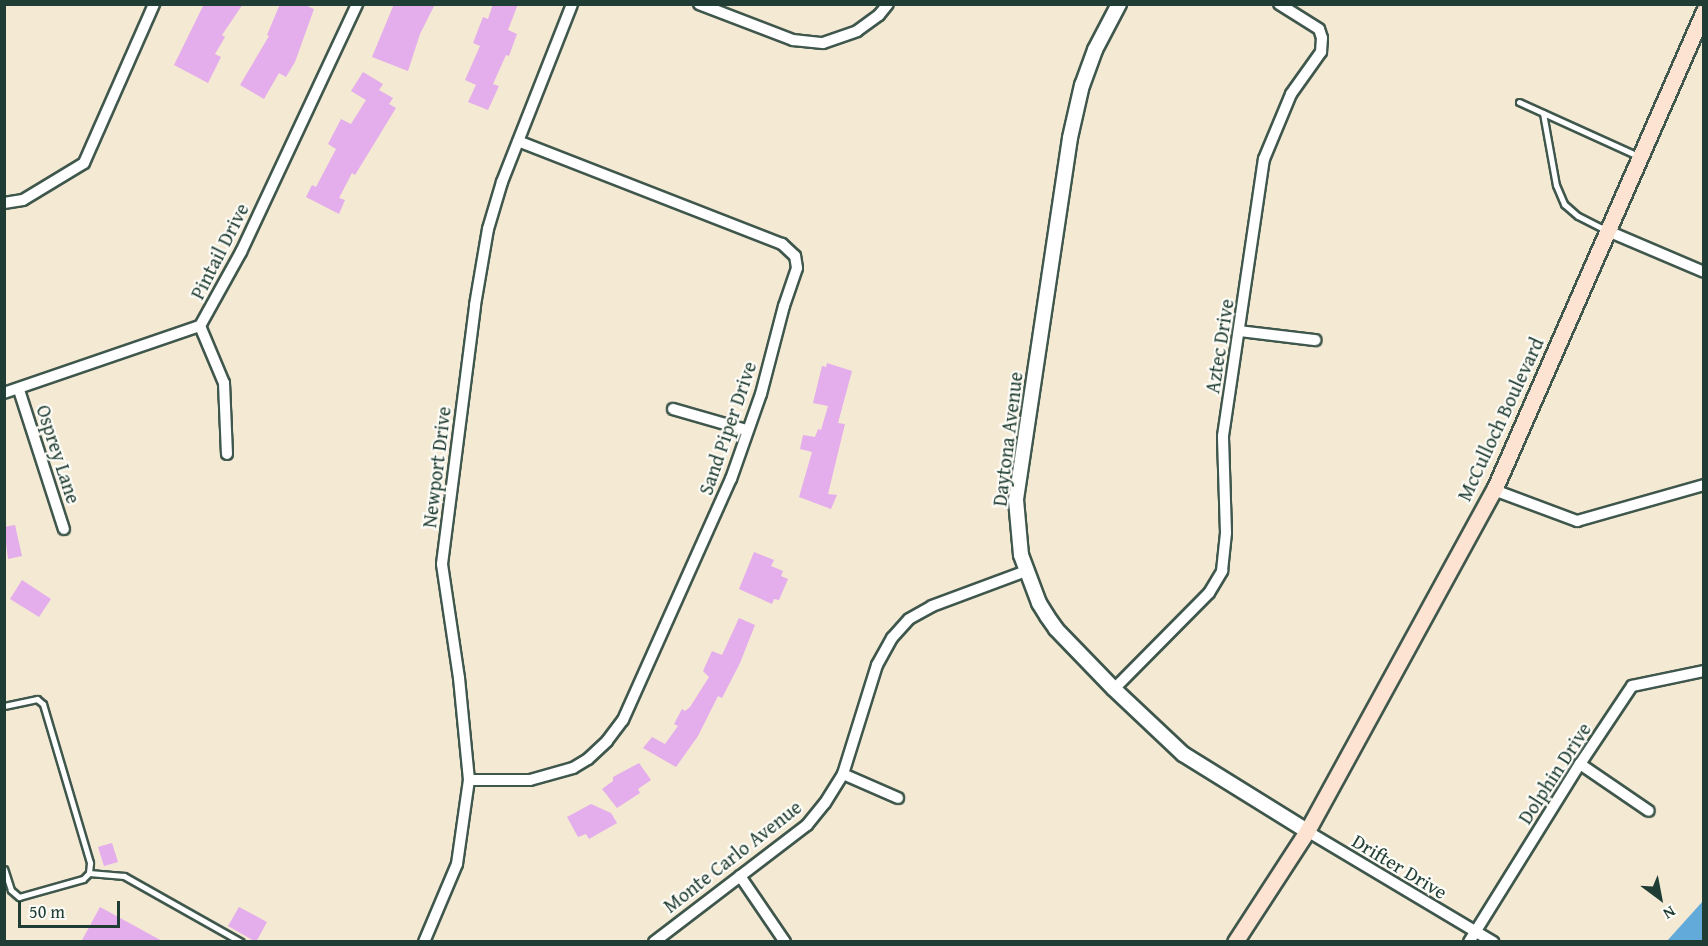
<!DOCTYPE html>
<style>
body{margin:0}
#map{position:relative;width:1708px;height:946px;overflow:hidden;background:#f4e9d3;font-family:"Gentium Book Plus",serif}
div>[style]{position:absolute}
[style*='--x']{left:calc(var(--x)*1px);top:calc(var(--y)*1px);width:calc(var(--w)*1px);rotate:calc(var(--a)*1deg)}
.water>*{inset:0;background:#62aad9}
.building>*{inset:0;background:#e4adeb}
.roads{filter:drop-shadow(2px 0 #3f574c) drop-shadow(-2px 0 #3f574c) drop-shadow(0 2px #3f574c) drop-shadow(0 -2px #3f574c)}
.service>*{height:5px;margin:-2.5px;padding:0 2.5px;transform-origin:2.5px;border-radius:2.5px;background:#fff}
.minor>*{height:10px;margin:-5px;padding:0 5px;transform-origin:5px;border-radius:5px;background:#fff}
.tertiary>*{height:14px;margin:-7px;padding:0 7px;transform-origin:7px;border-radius:7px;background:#fff}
.secondary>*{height:15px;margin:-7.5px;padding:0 7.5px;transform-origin:7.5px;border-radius:7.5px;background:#fde3d1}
span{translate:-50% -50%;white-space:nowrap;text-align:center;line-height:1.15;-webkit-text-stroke:4.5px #fdfcf7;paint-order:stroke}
.street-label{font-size:20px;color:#1f3d34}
.frame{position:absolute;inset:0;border:6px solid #1f3d34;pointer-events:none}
.north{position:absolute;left:1630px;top:868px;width:60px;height:60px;-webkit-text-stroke:4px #fdfcf7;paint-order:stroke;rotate:148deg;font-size:16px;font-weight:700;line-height:24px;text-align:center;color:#1f3d34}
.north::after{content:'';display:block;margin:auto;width:21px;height:27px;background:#1f3d34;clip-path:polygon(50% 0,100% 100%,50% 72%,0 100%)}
.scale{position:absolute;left:18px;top:901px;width:102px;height:27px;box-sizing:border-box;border:3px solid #1f3d34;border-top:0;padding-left:8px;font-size:18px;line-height:21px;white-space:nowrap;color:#1f3d34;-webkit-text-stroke:4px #fdfcf7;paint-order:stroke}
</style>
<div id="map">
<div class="water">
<i style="clip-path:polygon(1703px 901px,1703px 941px,1667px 941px)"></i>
</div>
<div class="building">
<i style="clip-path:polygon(204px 4px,243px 4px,222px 35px,225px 37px,215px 54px,221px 57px,208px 83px,174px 65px)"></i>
<i style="clip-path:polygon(280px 4px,303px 4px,314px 9px,295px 62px,286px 77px,279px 73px,264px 99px,240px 85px,269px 36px,267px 35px)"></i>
<i style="clip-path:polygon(394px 4px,435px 4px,420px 34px,408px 71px,372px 57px)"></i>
<i style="clip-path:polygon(493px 4px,518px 4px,508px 30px,517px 34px,509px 56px,506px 55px,493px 84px,499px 86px,488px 110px,468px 102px,476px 85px,465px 80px,480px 46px,473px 43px,483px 17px,488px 19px)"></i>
<i style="clip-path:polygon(363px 72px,383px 84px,379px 90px,393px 98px,389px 104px,396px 108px,355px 175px,352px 173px,339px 198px,345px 200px,339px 214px,306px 197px,312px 185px,316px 187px,336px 149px,328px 144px,341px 119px,351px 124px,366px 100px,351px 91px)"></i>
<i style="clip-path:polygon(827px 363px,852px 371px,838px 423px,845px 424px,828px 494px,837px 495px,831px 509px,799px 497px,812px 452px,800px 449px,803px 435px,815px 437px,818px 429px,821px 430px,828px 406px,813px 403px,822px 366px,826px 367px)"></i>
<i style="clip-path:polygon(15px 525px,22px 556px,8px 559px,4px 527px)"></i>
<i style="clip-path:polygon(754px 552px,774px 560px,771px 566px,783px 571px,781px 576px,788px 579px,779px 600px,774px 599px,772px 604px,739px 589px)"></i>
<i style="clip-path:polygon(22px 580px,51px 599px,39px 617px,10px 599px)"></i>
<i style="clip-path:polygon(739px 618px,755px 625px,740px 663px,722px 698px,718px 696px,698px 736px,676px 767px,643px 748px,652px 737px,665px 744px,678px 726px,674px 724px,682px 709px,685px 711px,690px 707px,709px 677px,703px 671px,712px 651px,722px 655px)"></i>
<i style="clip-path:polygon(639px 763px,651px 780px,638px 789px,640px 793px,617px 808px,602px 789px,613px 781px,613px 777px)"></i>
<i style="clip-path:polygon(591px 804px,611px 813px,617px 823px,589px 839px,586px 834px,578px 837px,567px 817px)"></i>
<i style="clip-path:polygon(112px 843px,118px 862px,104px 866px,98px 847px)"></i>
<i style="clip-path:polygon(100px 907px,164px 942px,81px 942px)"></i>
<i style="clip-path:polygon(239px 907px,267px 922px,256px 942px,228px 926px)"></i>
</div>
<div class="roads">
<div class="service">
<i style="--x:1519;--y:102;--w:131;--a:24.4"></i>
<i style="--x:1543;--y:113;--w:73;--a:79.8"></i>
<i style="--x:1556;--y:185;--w:21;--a:67"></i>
<i style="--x:1564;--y:204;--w:18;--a:41"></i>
<i style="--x:1578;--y:216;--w:31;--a:27"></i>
<i style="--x:4;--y:706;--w:34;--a:-12"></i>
<i style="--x:37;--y:699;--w:8;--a:40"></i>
<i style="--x:43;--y:704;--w:166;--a:73.5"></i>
<i style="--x:90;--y:863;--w:10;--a:96"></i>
<i style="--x:89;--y:873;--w:8;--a:135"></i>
<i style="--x:83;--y:879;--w:66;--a:164.3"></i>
<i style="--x:19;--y:897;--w:11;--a:-139"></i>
<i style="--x:11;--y:890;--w:22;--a:-108"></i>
<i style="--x:89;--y:873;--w:35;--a:5"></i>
<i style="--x:124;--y:876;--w:134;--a:29.4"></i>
</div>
<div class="minor">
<i style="--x:699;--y:4;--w:101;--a:21"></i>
<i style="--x:793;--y:40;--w:30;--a:6"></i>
<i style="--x:823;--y:43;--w:36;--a:-19"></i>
<i style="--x:857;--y:31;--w:27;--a:-36"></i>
<i style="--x:879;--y:15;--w:14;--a:-51"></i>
<i style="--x:4;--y:203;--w:19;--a:-9"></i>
<i style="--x:23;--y:200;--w:71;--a:-31.2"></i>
<i style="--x:84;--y:163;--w:174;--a:-66.2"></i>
<i style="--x:1608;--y:231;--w:104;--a:23.1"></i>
<i style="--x:200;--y:326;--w:62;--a:67.2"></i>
<i style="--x:224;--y:383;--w:71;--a:87.6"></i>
<i style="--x:1239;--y:331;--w:77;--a:6.8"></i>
<i style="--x:19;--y:390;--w:146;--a:72.1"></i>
<i style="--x:4;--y:393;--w:207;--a:-18.9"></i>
<i style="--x:200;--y:326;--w:85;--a:-61"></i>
<i style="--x:241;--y:252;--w:274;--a:-64.9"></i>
<i style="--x:673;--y:409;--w:76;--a:16"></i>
<i style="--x:1494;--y:490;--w:89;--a:20.5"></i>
<i style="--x:1577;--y:521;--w:132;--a:-15.8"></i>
<i style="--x:1114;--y:689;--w:135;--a:-45.3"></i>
<i style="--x:1209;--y:593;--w:26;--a:-59"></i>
<i style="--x:1222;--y:571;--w:38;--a:-84"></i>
<i style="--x:1226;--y:533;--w:97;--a:-91.8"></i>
<i style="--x:1223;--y:436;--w:280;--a:-81.6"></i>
<i style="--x:1264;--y:159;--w:70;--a:-67.4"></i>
<i style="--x:1291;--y:94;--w:52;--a:-54.5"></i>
<i style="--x:1321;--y:52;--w:14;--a:-86"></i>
<i style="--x:1322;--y:38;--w:9;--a:-108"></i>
<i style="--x:1319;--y:29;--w:47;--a:-148"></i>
<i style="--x:1580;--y:764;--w:83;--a:34.3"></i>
<i style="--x:843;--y:774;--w:60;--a:23.6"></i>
<i style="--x:469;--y:780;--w:61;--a:0"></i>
<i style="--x:530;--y:780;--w:45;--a:-15.6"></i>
<i style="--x:573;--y:768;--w:17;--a:-31"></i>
<i style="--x:588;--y:759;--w:26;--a:-43"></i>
<i style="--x:607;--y:741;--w:26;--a:-53"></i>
<i style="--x:623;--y:720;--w:264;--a:-65.9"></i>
<i style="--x:731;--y:479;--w:90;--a:-70.6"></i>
<i style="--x:761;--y:394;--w:91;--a:-75.4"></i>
<i style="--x:784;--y:306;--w:40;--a:-71.1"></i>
<i style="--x:797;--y:268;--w:12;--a:-99"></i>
<i style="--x:795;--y:256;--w:18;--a:-137"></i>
<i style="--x:782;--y:244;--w:283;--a:-158.7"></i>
<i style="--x:1307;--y:831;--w:217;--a:30.8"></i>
<i style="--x:740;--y:876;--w:80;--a:55.7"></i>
<i style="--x:424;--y:942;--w:85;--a:-67.1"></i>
<i style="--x:457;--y:864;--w:85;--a:-81.9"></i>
<i style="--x:469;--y:780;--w:102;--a:-95.6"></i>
<i style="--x:459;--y:678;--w:115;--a:-98.5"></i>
<i style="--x:442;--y:564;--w:261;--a:-82.7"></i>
<i style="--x:475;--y:305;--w:77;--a:-80.3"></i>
<i style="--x:488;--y:229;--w:49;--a:-73.4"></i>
<i style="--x:502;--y:182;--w:191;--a:-68.5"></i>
<i style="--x:654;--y:942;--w:193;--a:-37.4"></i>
<i style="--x:807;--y:825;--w:28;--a:-51"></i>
<i style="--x:825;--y:803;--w:34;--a:-58"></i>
<i style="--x:843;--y:774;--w:114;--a:-72.7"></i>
<i style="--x:877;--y:665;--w:31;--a:-61"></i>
<i style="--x:892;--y:638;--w:25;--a:-48"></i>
<i style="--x:909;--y:619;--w:26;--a:-29"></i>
<i style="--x:932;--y:606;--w:100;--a:-20.4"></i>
<i style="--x:1469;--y:942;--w:210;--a:-58.1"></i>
<i style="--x:1580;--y:764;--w:94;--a:-56.3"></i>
<i style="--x:1632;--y:686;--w:74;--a:-11.8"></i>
</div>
<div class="tertiary">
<i style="--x:1119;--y:4;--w:52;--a:117.6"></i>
<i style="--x:1095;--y:50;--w:37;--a:110"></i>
<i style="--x:1082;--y:85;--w:54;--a:102.8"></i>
<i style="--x:1070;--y:138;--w:366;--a:98.5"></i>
<i style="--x:1016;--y:500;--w:55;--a:84.8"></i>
<i style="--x:1021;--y:555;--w:51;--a:69.4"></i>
<i style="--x:1039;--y:603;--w:15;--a:58"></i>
<i style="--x:1047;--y:616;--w:16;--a:55"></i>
<i style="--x:1056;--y:629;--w:83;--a:46"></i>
<i style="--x:1114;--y:689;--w:95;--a:43.3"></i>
<i style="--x:1183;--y:754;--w:146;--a:31.8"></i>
</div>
<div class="secondary">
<i style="--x:1235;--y:942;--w:132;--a:-57"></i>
<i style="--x:1307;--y:831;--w:389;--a:-61.3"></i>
<i style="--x:1494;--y:490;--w:523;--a:-66.33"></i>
</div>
</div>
<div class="street-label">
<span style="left:219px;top:251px;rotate:-63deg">Pintail Drive</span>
<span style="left:1219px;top:346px;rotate:-81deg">Aztec Drive</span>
<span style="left:1500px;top:419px;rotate:-65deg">McCulloch Boulevard</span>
<span style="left:727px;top:428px;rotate:-71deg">Sand Piper Drive</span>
<span style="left:1007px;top:439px;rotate:-83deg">Daytona Avenue</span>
<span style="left:59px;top:454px;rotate:72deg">Osprey Lane</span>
<span style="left:436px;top:467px;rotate:-83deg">Newport Drive</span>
<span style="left:1554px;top:773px;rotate:-57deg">Dolphin Drive</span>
<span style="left:732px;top:856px;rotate:-38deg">Monte Carlo Avenue</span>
<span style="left:1400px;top:866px;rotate:31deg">Drifter Drive</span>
</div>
<div class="frame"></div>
<div class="north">N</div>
<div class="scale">50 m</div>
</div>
